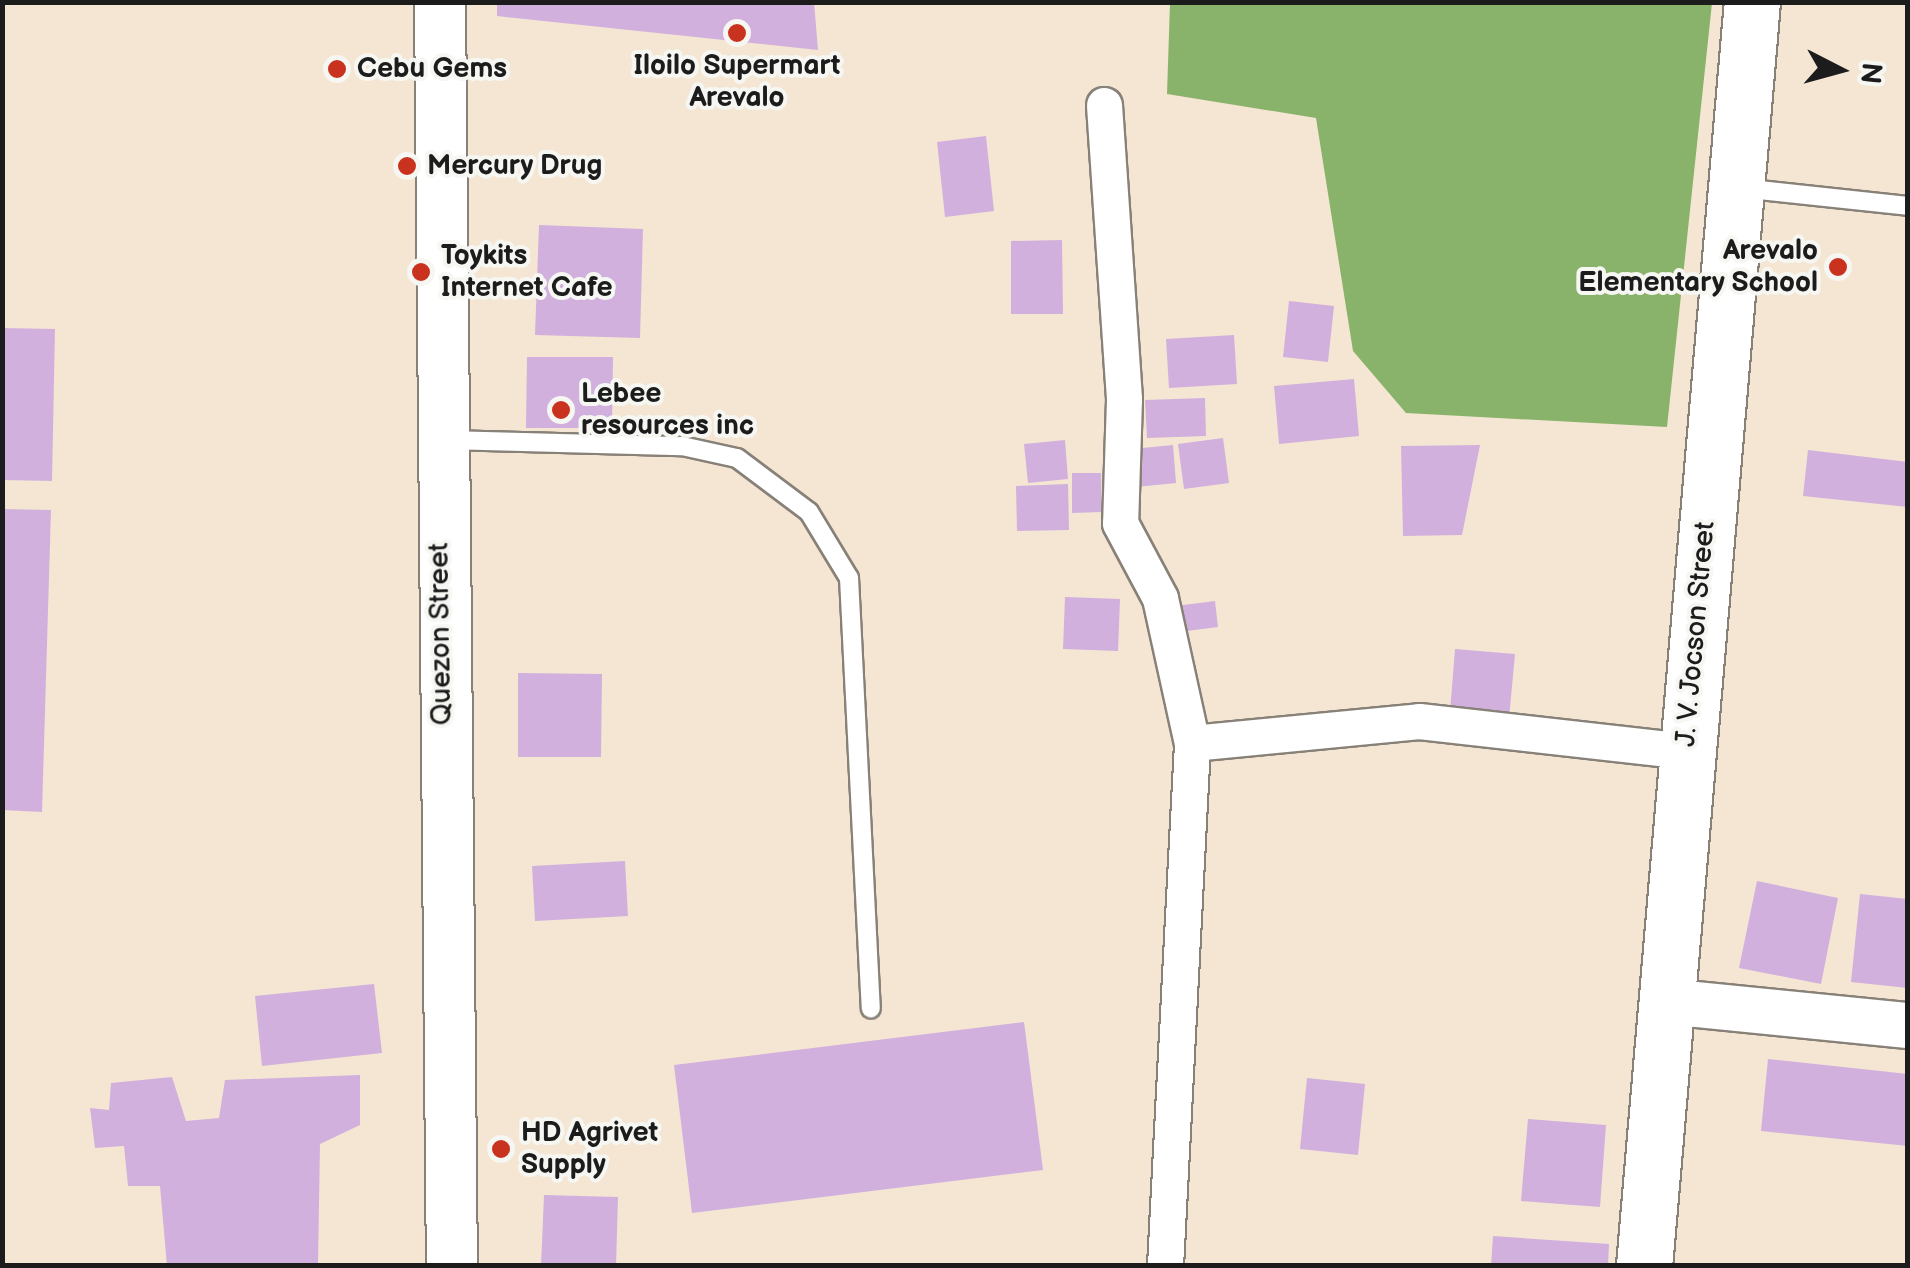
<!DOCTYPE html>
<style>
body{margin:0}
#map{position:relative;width:1910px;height:1268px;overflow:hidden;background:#f4e6d3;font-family:"Balsamiq Sans",sans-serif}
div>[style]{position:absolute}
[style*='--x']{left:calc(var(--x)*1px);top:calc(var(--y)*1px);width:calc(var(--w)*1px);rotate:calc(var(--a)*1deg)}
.forest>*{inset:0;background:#89b36a}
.building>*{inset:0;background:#d1b0de}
.roads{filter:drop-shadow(2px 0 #888178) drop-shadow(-2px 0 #888178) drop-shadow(0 2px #888178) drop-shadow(0 -2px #888178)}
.service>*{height:18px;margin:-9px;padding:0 9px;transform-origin:9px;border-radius:9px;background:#fff}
.minor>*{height:35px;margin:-17.5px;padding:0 17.5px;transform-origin:17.5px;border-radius:17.5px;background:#fff}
.tertiary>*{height:45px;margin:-22.5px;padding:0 22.5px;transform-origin:22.5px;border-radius:22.5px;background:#fff}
.secondary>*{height:50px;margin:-25px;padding:0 25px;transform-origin:25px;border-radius:25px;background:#fff}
.primary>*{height:55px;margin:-27.5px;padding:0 27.5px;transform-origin:27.5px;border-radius:27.5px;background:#fff}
.dots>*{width:28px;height:28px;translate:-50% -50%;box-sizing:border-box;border:5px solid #f6f6f2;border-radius:50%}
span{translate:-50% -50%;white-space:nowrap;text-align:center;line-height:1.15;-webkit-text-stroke:8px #f6f6f2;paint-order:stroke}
.poi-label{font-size:28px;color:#1c1c1c;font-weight:700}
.left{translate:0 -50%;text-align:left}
.right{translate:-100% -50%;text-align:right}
.street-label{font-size:28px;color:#1c1c1c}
.frame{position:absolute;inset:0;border:5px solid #1c1c1c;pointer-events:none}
.north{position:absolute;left:1790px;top:20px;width:100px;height:100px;-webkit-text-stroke:8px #f6f6f2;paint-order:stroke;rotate:96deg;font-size:28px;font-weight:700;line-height:40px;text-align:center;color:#1c1c1c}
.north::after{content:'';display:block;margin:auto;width:35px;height:45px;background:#1c1c1c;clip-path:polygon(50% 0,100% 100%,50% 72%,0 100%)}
</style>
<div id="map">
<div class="forest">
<i style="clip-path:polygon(1170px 3px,1712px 3px,1667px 427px,1406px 413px,1353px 351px,1316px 118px,1167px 94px)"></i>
</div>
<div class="building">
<i style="clip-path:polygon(497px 2px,814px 2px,818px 50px,497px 16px)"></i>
<i style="clip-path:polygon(986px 136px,994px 211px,945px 217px,937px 142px)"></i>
<i style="clip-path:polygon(539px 225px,643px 229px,640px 338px,535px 335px)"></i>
<i style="clip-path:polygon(1062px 240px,1063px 314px,1011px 314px,1011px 241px)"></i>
<i style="clip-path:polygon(1289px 301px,1334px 306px,1328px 362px,1283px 357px)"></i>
<i style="clip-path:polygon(2px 328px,55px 329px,52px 481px,2px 480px)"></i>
<i style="clip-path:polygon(1234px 335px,1237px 384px,1169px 388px,1166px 339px)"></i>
<i style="clip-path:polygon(527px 357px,613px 357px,612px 428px,526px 428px)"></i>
<i style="clip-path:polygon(1354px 379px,1359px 436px,1279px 444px,1274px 386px)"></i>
<i style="clip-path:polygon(1205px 398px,1206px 436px,1147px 438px,1145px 400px)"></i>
<i style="clip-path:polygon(1223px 438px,1229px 483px,1184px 489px,1178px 444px)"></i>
<i style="clip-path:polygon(1065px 440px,1068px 479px,1028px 483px,1024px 444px)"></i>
<i style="clip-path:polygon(1173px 445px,1176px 483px,1136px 487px,1132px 449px)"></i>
<i style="clip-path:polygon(1480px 445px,1462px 535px,1403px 536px,1401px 446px)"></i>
<i style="clip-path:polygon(1808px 450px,1908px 462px,1908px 507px,1803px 496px)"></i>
<i style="clip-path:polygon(1072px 473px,1101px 473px,1102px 512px,1072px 513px)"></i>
<i style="clip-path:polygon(1068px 484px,1069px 530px,1017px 531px,1016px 486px)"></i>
<i style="clip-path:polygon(2px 509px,51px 510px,42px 812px,2px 810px)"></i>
<i style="clip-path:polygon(1065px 597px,1120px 599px,1118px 651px,1063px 649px)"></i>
<i style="clip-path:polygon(1215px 601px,1218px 627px,1179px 632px,1175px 606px)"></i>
<i style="clip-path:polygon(1455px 649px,1515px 654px,1509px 718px,1450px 712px)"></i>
<i style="clip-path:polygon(518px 673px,602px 674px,601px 757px,518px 757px)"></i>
<i style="clip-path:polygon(625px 861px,628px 916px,535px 921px,532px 866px)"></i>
<i style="clip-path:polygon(1757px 881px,1838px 898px,1821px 984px,1739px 968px)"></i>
<i style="clip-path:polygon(1860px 894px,1908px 899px,1908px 988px,1851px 982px)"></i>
<i style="clip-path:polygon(374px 984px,382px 1053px,262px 1066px,255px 996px)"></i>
<i style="clip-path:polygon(1024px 1022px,1043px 1170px,692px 1213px,674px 1065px)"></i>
<i style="clip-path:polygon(1768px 1059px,1908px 1074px,1908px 1146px,1761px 1131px)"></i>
<i style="clip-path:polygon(360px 1075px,360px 1125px,320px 1144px,318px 1266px,167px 1266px,160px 1186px,128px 1186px,124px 1146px,95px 1148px,90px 1108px,109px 1110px,111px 1083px,172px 1077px,186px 1121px,219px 1118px,225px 1080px)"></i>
<i style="clip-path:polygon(1307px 1078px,1365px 1084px,1358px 1155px,1300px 1149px)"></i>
<i style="clip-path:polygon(1528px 1119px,1606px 1125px,1600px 1207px,1521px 1201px)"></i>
<i style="clip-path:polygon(544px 1195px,618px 1197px,616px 1266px,541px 1266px)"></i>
<i style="clip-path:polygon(1493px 1236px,1609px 1244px,1608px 1266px,1491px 1266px)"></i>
</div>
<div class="roads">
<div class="service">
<i style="--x:1740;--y:188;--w:169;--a:6.1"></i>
<i style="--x:447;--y:440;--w:235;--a:1.5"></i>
<i style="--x:682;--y:446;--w:56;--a:12.3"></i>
<i style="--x:737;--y:458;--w:90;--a:36.9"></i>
<i style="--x:809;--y:512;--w:77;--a:58.8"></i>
<i style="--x:849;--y:578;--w:431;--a:87.1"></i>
</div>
<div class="minor">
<i style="--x:1104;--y:105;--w:295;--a:86.1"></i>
<i style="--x:1124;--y:399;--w:124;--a:91.8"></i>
<i style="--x:1120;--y:523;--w:85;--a:61.9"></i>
<i style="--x:1160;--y:598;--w:148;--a:77.6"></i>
<i style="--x:1192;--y:743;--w:228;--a:-5.5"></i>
<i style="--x:1419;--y:721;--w:269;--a:6.4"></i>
<i style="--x:1165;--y:1266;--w:524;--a:-87.04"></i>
</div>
<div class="tertiary">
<i style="--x:1667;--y:1001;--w:242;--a:5.7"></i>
</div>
<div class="secondary">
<i style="--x:440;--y:2;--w:1264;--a:89.46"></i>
</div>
<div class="primary">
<i style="--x:1644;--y:1266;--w:1269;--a:-85.12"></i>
</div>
</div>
<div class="dots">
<i style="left:737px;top:33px;background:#c8321e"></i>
<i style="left:337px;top:69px;background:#c8321e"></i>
<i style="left:407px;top:166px;background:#c8321e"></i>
<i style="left:1838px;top:267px;background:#c8321e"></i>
<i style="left:421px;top:272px;background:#c8321e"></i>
<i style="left:561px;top:410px;background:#c8321e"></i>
<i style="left:501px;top:1149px;background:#c8321e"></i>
</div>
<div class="poi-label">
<span style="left:737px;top:82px">Iloilo Supermart<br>Arevalo</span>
<span class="left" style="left:357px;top:69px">Cebu Gems</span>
<span class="left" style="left:427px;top:166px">Mercury Drug</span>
<span class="right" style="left:1818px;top:267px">Arevalo<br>Elementary School</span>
<span class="left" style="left:441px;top:272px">Toykits<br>Internet Cafe</span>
<span class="left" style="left:581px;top:410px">Lebee<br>resources inc</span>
<span class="left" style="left:521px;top:1149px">HD Agrivet<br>Supply</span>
</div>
<div class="street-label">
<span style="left:441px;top:634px;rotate:-91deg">Quezon Street</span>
<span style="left:1696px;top:634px;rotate:-85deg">J. V. Jocson Street</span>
</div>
<div class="frame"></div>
<div class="north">N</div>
</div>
